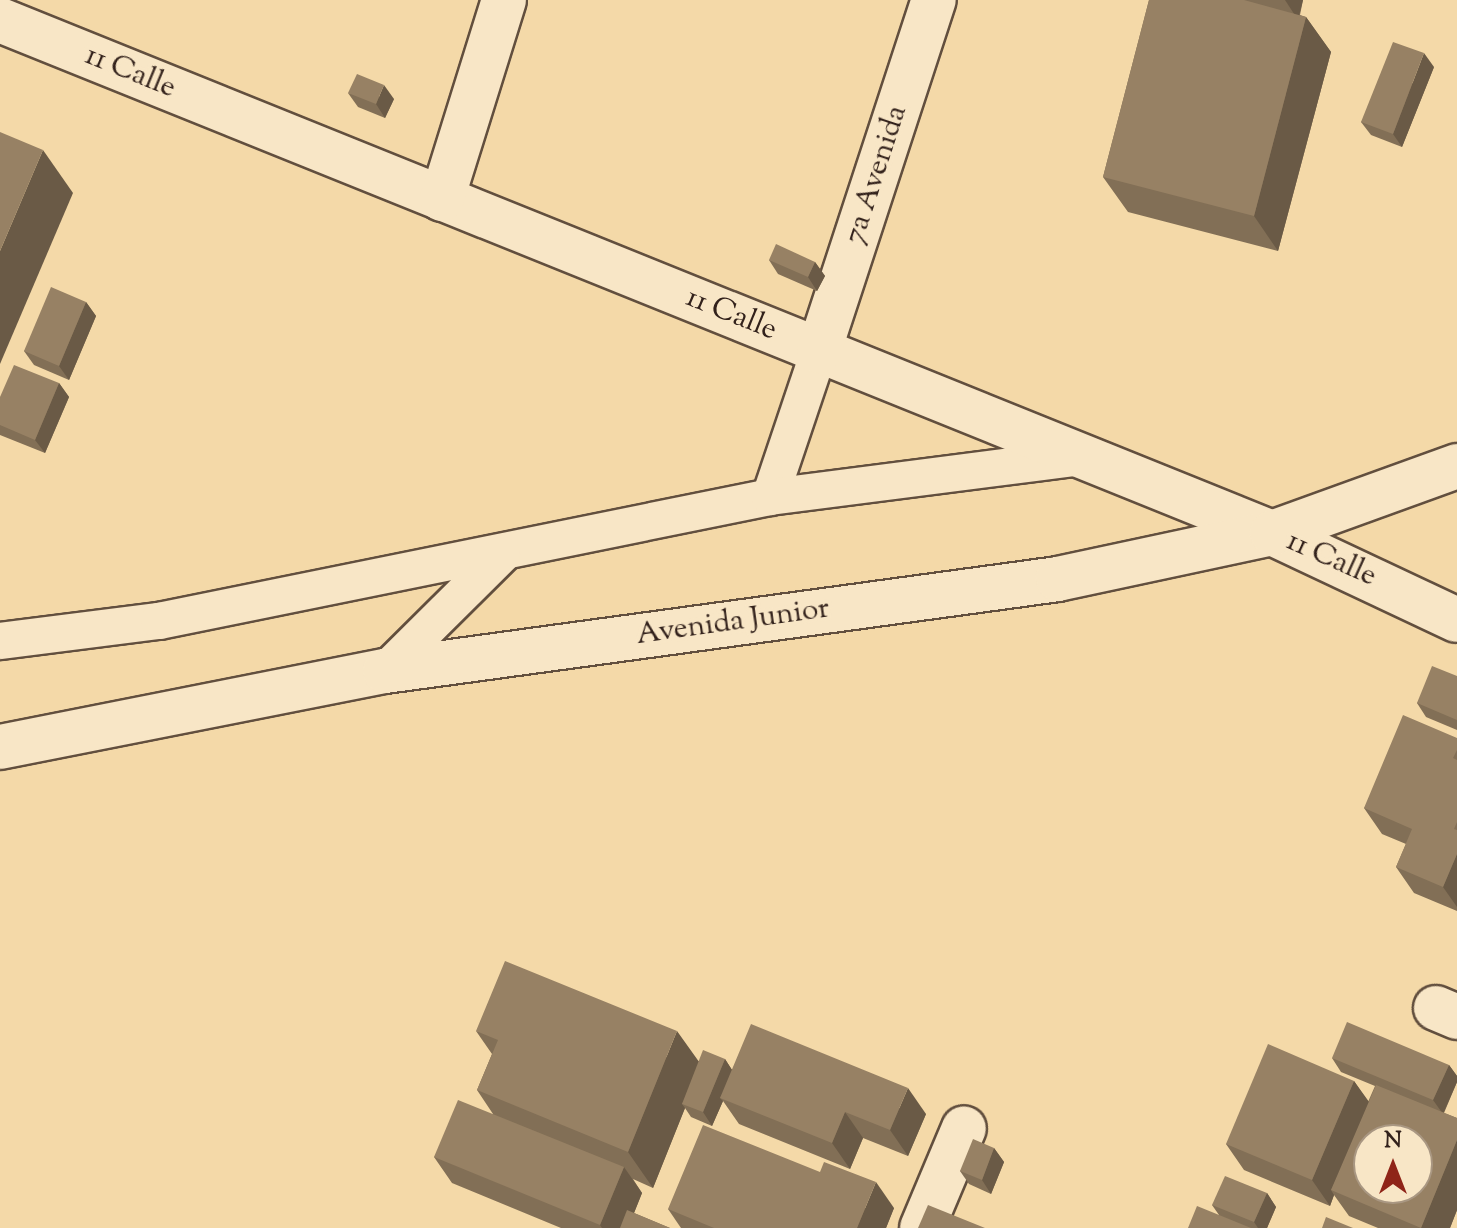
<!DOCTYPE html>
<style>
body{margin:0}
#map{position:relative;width:1457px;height:1228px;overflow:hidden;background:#f4d9a8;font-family:"Sorts Mill Goudy",serif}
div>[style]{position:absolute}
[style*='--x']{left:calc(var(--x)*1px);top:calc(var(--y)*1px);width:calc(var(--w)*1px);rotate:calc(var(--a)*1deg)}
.roads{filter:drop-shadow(2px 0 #624f3e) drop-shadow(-2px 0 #624f3e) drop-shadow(0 2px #624f3e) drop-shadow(0 -2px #624f3e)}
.service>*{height:36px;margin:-18px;padding:0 18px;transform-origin:18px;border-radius:18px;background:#f8e6c6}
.minor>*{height:44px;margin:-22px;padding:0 22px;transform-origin:22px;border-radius:22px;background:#f8e6c6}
.secondary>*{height:44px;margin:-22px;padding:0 22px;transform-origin:22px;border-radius:22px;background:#f8e6c6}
.wall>*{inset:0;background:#826f56}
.shaded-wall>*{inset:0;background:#6a5a46}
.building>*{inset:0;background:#978164}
span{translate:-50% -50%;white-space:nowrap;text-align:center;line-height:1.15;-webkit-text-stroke:8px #f8e6c6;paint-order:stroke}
.street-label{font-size:30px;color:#32211b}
.north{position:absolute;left:1353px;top:1124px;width:80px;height:80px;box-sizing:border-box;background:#f8e6c6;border:2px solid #a99782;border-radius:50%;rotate:0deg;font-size:22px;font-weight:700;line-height:32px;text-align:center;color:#32211b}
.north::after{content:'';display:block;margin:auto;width:28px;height:36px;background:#8f2418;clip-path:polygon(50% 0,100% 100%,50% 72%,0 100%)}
</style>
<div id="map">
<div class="roads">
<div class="service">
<i style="--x:770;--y:497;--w:154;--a:-71.4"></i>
<i style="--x:0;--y:641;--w:160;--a:-7.2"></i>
<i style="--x:159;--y:621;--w:623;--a:-11.47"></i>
<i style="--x:770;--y:497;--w:315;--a:-7.3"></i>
<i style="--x:385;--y:671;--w:165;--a:-44.8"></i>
</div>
<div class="minor">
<i style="--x:0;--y:20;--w:1372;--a:21.96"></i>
<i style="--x:1272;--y:533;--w:204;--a:25.2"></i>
<i style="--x:442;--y:199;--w:208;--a:-72.7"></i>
<i style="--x:819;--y:351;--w:369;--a:-71.9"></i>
<i style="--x:1436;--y:1008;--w:23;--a:23"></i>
<i style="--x:922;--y:1228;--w:108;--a:-67.2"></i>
</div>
<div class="secondary">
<i style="--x:0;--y:747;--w:392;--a:-11.2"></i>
<i style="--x:385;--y:671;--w:679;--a:-7.78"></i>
<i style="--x:1058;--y:579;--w:219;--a:-12.1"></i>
<i style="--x:1272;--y:533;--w:197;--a:-19.9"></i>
</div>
</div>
<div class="wall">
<i style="clip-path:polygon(1149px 0,1303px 0,1300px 15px,1306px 17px,1331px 52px,1278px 251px,1128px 212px,1103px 177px)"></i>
<i style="clip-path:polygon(1434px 67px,1402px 147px,1371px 135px,1361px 122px)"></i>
<i style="clip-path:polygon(348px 93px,394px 99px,385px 118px,358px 107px)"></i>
<i style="clip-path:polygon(769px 260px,815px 262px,825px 276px,817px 291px,778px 274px)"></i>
<i style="clip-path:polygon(86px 302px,96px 316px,69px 380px,34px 365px,24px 351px)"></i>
<i style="clip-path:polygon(59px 383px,69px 397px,45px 453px,0 435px,0 397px)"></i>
<i style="clip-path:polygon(1457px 676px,1457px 730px,1426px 717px,1417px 703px)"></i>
<i style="clip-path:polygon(1457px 738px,1457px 911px,1414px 893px,1396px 867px,1406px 844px,1382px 834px,1364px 808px)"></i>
<i style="clip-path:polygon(476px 1031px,698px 1061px,725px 1059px,732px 1070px,926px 1114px,908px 1156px,863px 1138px,850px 1169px,739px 1124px,723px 1101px,712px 1126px,691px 1117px,685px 1108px,653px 1188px,633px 1179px,642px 1193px,634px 1213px,670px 1228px,561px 1228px,452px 1183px,434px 1157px,493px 1114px,477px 1090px,492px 1054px)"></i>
<i style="clip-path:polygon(1332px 1058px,1449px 1065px,1457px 1076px,1457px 1082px,1444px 1113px,1457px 1118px,1457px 1210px,1450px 1228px,1378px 1228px,1349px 1216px,1334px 1195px,1330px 1206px,1244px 1170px,1226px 1144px,1354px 1081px,1368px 1102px,1375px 1086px,1341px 1072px)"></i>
<i style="clip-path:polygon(994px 1148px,1004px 1162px,991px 1194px,969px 1184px,960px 1171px)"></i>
<i style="clip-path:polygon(1267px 1193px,1276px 1207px,1267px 1228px,1188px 1228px,1219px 1215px,1212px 1205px)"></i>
<i style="clip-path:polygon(894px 1208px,886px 1228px,681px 1228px,668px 1209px)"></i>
</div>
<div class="shaded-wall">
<i style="clip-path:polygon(1285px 0,1303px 0,1298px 20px)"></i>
<i style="clip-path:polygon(1306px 17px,1331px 52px,1278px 251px,1254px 216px)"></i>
<i style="clip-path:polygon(1424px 53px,1434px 67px,1402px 147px,1393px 134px)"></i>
<i style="clip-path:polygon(384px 85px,394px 99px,385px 118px,376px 104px)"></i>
<i style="clip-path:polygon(43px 150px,73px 193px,0 364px,0 251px)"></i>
<i style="clip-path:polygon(815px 262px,825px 276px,817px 291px,808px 277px)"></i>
<i style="clip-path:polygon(86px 302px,96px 316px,69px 380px,59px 366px)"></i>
<i style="clip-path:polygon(59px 383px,69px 397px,45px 453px,35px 440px)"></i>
<i style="clip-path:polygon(1457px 854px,1457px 907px,1443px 887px)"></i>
<i style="clip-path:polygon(677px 1031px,702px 1066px,682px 1104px,685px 1108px,653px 1188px,628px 1152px)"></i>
<i style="clip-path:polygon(725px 1059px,734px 1073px,720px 1098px,723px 1101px,712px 1126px,703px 1112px)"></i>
<i style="clip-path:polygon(1449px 1065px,1457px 1076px,1457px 1082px,1443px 1114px,1433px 1100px)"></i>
<i style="clip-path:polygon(1354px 1081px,1372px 1106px,1331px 1190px,1334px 1195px,1330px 1206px,1312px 1180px)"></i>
<i style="clip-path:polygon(908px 1088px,926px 1114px,908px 1156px,890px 1130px)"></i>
<i style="clip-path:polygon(845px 1112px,863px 1138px,850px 1169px,832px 1143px)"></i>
<i style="clip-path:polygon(1457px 1140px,1457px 1210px,1450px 1228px,1421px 1228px)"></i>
<i style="clip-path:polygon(994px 1148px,1004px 1162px,991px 1194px,982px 1180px)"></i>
<i style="clip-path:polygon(624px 1167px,642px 1193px,628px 1228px,602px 1228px,600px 1225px)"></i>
<i style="clip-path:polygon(876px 1182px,894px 1208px,886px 1228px,857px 1228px)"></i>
<i style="clip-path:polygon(1267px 1193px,1276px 1207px,1267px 1228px,1258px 1228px,1254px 1222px)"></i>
</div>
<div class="building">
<i style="clip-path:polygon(1149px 0,1244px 0,1306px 17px,1254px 216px,1103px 177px)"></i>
<i style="clip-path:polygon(1393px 42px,1424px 53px,1393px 134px,1361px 122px)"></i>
<i style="clip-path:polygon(357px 74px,384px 85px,376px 104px,348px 93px)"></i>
<i style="clip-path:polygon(0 132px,43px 150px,0 251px)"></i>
<i style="clip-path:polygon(776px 244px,815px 262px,808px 277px,769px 260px)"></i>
<i style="clip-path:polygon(51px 287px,86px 302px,59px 366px,24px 351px)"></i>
<i style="clip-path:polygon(14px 365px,59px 383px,35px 440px,0 425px,0 397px)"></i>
<i style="clip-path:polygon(1432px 666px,1457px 676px,1457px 720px,1417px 703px)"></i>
<i style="clip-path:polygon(1403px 715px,1457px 738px,1457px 750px,1453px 758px,1457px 760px,1457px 822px,1454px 829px,1457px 830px,1457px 854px,1443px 887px,1396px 867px,1412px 829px,1364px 808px)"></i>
<i style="clip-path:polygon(505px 961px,677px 1031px,628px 1152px,477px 1090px,498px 1040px,476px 1031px)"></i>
<i style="clip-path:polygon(1347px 1022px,1449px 1065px,1433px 1100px,1332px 1058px)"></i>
<i style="clip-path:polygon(751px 1024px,908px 1088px,890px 1130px,845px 1112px,832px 1143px,720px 1098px)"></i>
<i style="clip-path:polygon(1268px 1044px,1354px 1081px,1312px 1180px,1226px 1144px)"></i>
<i style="clip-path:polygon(703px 1050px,725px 1059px,703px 1112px,682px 1104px)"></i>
<i style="clip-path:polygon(evenodd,1376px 1085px,1457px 1118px,1457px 1140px,1421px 1228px,1331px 1190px,1376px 1085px,1369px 1140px,1417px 1140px,1417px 1188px,1369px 1188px,1369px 1140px)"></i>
<i style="clip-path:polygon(458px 1100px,624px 1167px,600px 1225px,434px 1157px)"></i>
<i style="clip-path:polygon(703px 1125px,820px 1172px,824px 1162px,876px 1182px,857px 1228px,714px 1228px,668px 1209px)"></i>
<i style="clip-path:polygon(973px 1139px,994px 1148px,982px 1180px,960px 1171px)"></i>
<i style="clip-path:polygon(1225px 1176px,1267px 1193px,1254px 1222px,1212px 1205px)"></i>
<i style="clip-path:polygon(928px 1205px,985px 1228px,918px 1228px)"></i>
<i style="clip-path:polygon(1197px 1206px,1251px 1228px,1188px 1228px)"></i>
<i style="clip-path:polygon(627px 1210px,670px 1228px,620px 1228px)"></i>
<i style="clip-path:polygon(1326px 1217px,1353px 1228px,1322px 1228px)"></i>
</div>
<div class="street-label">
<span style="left:130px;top:73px;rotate:22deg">11 Calle</span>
<span style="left:877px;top:175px;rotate:-72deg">7a Avenida</span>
<span style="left:731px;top:315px;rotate:22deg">11 Calle</span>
<span style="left:1331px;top:560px;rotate:24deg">11 Calle</span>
<span style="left:733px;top:623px;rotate:-8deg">Avenida Junior</span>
</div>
<div class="north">N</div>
</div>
